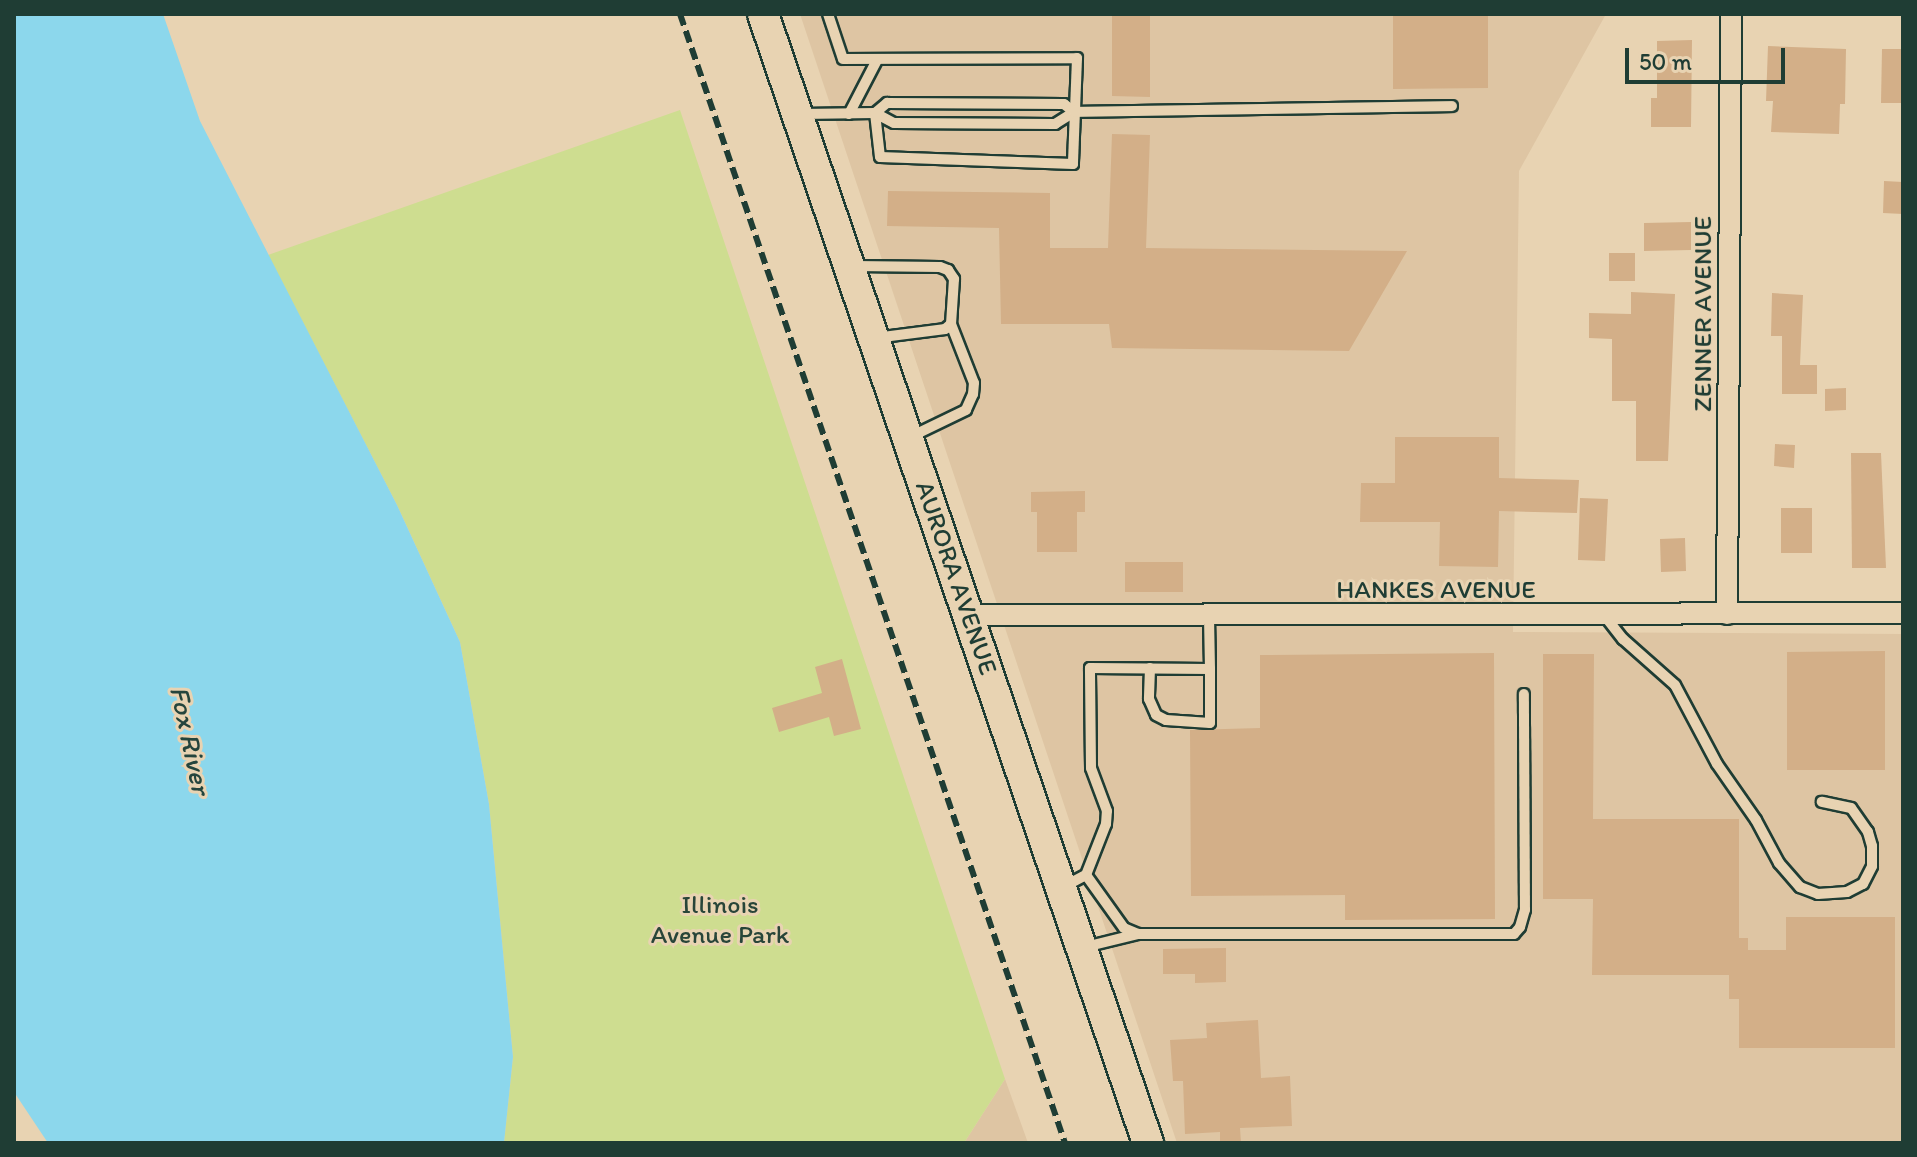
<!DOCTYPE html>
<style>
body{margin:0}
#map{position:relative;width:1917px;height:1157px;overflow:hidden;background:#e8d3b2;font-family:Itim,sans-serif}
div>[style]{position:absolute}
[style*='--x']{left:calc(var(--x)*1px);top:calc(var(--y)*1px);width:calc(var(--w)*1px);rotate:calc(var(--a)*1deg)}
.built>*{inset:0;background:#dec5a3}
.green>*{inset:0;background:#cedd90}
.water>*{inset:0;background:#8cd7ec}
.building>*{inset:0;background:#d3af88}
.roads{filter:drop-shadow(2px 0 #1f3d34) drop-shadow(-2px 0 #1f3d34) drop-shadow(0 2px #1f3d34) drop-shadow(0 -2px #1f3d34)}
.service>*{height:10px;margin:-5px;padding:0 5px;transform-origin:5px;border-radius:5px;background:#e8d3b2}
.minor>*{height:20px;margin:-10px;padding:0 10px;transform-origin:10px;border-radius:10px;background:#e8d3b2}
.secondary>*{height:30px;margin:-15px;padding:0 15px;transform-origin:15px;border-radius:15px;background:#e8d3b2}
.rail>*{height:6px;margin-top:-3px;transform-origin:0;background:repeating-linear-gradient(90deg,#1f3d34 0 12px,transparent 0 18px)}
span{translate:-50% -50%;white-space:nowrap;text-align:center;line-height:1.15;-webkit-text-stroke:6px #e8d3b2;paint-order:stroke}
.street-label{font-size:26px;color:#1f3d34}
.park-label{font-size:26px;color:#284539}
.water-label{font-size:28px;color:#24453d;font-style:italic}
.frame{position:absolute;inset:0;border:16px solid #1f3d34;pointer-events:none}
.scale{position:absolute;left:1625px;top:48px;width:160px;height:36px;box-sizing:border-box;border:4px solid #1f3d34;border-top:0;padding-left:10px;font-size:24px;line-height:28px;white-space:nowrap;color:#1f3d34;-webkit-text-stroke:6px #e8d3b2;paint-order:stroke}
</style>
<div id="map">
<div class="built">
<i style="clip-path:polygon(800px 14px,1606px 14px,1519px 171px,1513px 632px,1903px 634px,1903px 1143px,1177px 1143px)"></i>
<i style="clip-path:polygon(1005px 1079px,1028px 1143px,964px 1143px)"></i>
</div>
<div class="green">
<i style="clip-path:polygon(680px 110px,1005px 1079px,964px 1143px,504px 1143px,513px 1057px,489px 804px,460px 642px,397px 505px,268px 255px)"></i>
</div>
<div class="water">
<i style="clip-path:polygon(14px 14px,163px 14px,200px 121px,397px 505px,460px 642px,489px 804px,513px 1057px,504px 1143px,48px 1143px,14px 1092px)"></i>
</div>
<div class="building">
<i style="clip-path:polygon(1112px 14px,1150px 14px,1150px 97px,1112px 96px)"></i>
<i style="clip-path:polygon(1393px 14px,1488px 14px,1488px 88px,1393px 89px)"></i>
<i style="clip-path:polygon(1692px 40px,1691px 127px,1651px 127px,1651px 98px,1657px 98px,1657px 41px)"></i>
<i style="clip-path:polygon(1768px 46px,1846px 49px,1845px 104px,1840px 104px,1839px 134px,1771px 132px,1773px 101px,1766px 101px)"></i>
<i style="clip-path:polygon(1882px 49px,1903px 49px,1903px 103px,1881px 103px)"></i>
<i style="clip-path:polygon(1112px 134px,1150px 135px,1146px 248px,1407px 251px,1349px 351px,1112px 348px,1109px 324px,1001px 324px,999px 228px,887px 226px,888px 191px,1050px 193px,1050px 248px,1108px 248px)"></i>
<i style="clip-path:polygon(1884px 181px,1903px 182px,1903px 214px,1883px 213px)"></i>
<i style="clip-path:polygon(1691px 222px,1691px 250px,1644px 251px,1644px 223px)"></i>
<i style="clip-path:polygon(1609px 253px,1635px 253px,1635px 281px,1609px 281px)"></i>
<i style="clip-path:polygon(1631px 292px,1675px 294px,1668px 461px,1636px 461px,1636px 401px,1612px 401px,1612px 339px,1589px 338px,1589px 313px,1631px 314px)"></i>
<i style="clip-path:polygon(1772px 293px,1803px 295px,1800px 365px,1817px 365px,1817px 394px,1782px 394px,1782px 336px,1771px 336px)"></i>
<i style="clip-path:polygon(1846px 388px,1846px 410px,1825px 411px,1825px 389px)"></i>
<i style="clip-path:polygon(1395px 437px,1499px 437px,1499px 478px,1579px 480px,1577px 513px,1499px 511px,1498px 567px,1439px 566px,1440px 522px,1360px 522px,1361px 483px,1395px 483px)"></i>
<i style="clip-path:polygon(1775px 444px,1795px 445px,1794px 468px,1774px 466px)"></i>
<i style="clip-path:polygon(1851px 453px,1881px 453px,1886px 568px,1852px 568px)"></i>
<i style="clip-path:polygon(1085px 491px,1085px 512px,1077px 512px,1077px 552px,1037px 552px,1037px 512px,1031px 512px,1031px 492px)"></i>
<i style="clip-path:polygon(1580px 498px,1608px 499px,1605px 561px,1578px 560px)"></i>
<i style="clip-path:polygon(1781px 508px,1812px 508px,1812px 553px,1781px 553px)"></i>
<i style="clip-path:polygon(1685px 538px,1686px 571px,1661px 572px,1660px 539px)"></i>
<i style="clip-path:polygon(1125px 562px,1183px 562px,1183px 592px,1125px 592px)"></i>
<i style="clip-path:polygon(1885px 651px,1885px 770px,1787px 770px,1787px 652px)"></i>
<i style="clip-path:polygon(1494px 653px,1495px 919px,1345px 920px,1345px 895px,1191px 896px,1190px 730px,1260px 728px,1260px 655px)"></i>
<i style="clip-path:polygon(1543px 654px,1594px 654px,1593px 819px,1739px 819px,1739px 938px,1748px 938px,1748px 950px,1786px 950px,1786px 917px,1895px 917px,1895px 1048px,1739px 1048px,1739px 999px,1729px 999px,1729px 975px,1592px 975px,1593px 899px,1543px 899px)"></i>
<i style="clip-path:polygon(842px 659px,861px 729px,834px 736px,829px 717px,779px 732px,772px 708px,822px 693px,815px 667px)"></i>
<i style="clip-path:polygon(1226px 948px,1226px 982px,1195px 983px,1195px 974px,1163px 974px,1163px 949px)"></i>
<i style="clip-path:polygon(1258px 1020px,1261px 1078px,1290px 1076px,1292px 1126px,1240px 1128px,1241px 1143px,1220px 1143px,1220px 1132px,1185px 1134px,1183px 1081px,1173px 1081px,1170px 1040px,1207px 1038px,1206px 1023px)"></i>
</div>
<div class="roads">
<div class="service">
<i style="--x:828;--y:14;--w:47;--a:71.6"></i>
<i style="--x:843;--y:59;--w:234;--a:-0.2"></i>
<i style="--x:1077;--y:58;--w:106;--a:92.2"></i>
<i style="--x:1073;--y:164;--w:193;--a:-177.9"></i>
<i style="--x:880;--y:157;--w:44;--a:-96.5"></i>
<i style="--x:875;--y:113;--w:16;--a:-40"></i>
<i style="--x:887;--y:103;--w:177;--a:0.3"></i>
<i style="--x:1064;--y:104;--w:13;--a:39"></i>
<i style="--x:800;--y:114;--w:75;--a:-0.8"></i>
<i style="--x:875;--y:113;--w:21;--a:28"></i>
<i style="--x:894;--y:123;--w:161;--a:0.4"></i>
<i style="--x:1055;--y:124;--w:22;--a:-32"></i>
<i style="--x:1074;--y:112;--w:378;--a:-0.9"></i>
<i style="--x:849;--y:114;--w:61;--a:-62.6"></i>
<i style="--x:855;--y:266;--w:85;--a:0.7"></i>
<i style="--x:940;--y:267;--w:9;--a:21"></i>
<i style="--x:948;--y:270;--w:11;--a:56"></i>
<i style="--x:954;--y:279;--w:45;--a:93.8"></i>
<i style="--x:951;--y:324;--w:63;--a:68.7"></i>
<i style="--x:974;--y:383;--w:11;--a:95"></i>
<i style="--x:973;--y:394;--w:17;--a:114"></i>
<i style="--x:966;--y:410;--w:62;--a:154.3"></i>
<i style="--x:875;--y:338;--w:71;--a:-7.3"></i>
<i style="--x:945;--y:329;--w:8;--a:-40"></i>
<i style="--x:1604;--y:615;--w:31;--a:52"></i>
<i style="--x:1623;--y:639;--w:69;--a:41.5"></i>
<i style="--x:1675;--y:685;--w:89;--a:62"></i>
<i style="--x:1717;--y:764;--w:68;--a:55.1"></i>
<i style="--x:1756;--y:820;--w:49;--a:61.9"></i>
<i style="--x:1779;--y:863;--w:32;--a:49"></i>
<i style="--x:1800;--y:887;--w:19;--a:21"></i>
<i style="--x:1818;--y:894;--w:29;--a:-4"></i>
<i style="--x:1847;--y:892;--w:18;--a:-27"></i>
<i style="--x:1863;--y:884;--w:20;--a:-63"></i>
<i style="--x:1872;--y:866;--w:20;--a:-90"></i>
<i style="--x:1872;--y:846;--w:15;--a:-106"></i>
<i style="--x:1868;--y:832;--w:29;--a:-125"></i>
<i style="--x:1851;--y:808;--w:30;--a:-168"></i>
<i style="--x:1150;--y:668;--w:31;--a:92"></i>
<i style="--x:1149;--y:699;--w:17;--a:66"></i>
<i style="--x:1156;--y:715;--w:11;--a:27"></i>
<i style="--x:1166;--y:720;--w:44;--a:3.9"></i>
<i style="--x:1210;--y:723;--w:54;--a:-90"></i>
<i style="--x:1086;--y:875;--w:65;--a:54.4"></i>
<i style="--x:1124;--y:928;--w:13;--a:23"></i>
<i style="--x:1065;--y:886;--w:24;--a:-28"></i>
<i style="--x:1086;--y:875;--w:55;--a:-68.6"></i>
<i style="--x:1106;--y:824;--w:13;--a:-86"></i>
<i style="--x:1107;--y:811;--w:46;--a:-110.4"></i>
<i style="--x:1091;--y:768;--w:100;--a:-90.6"></i>
<i style="--x:1090;--y:668;--w:120;--a:0.5"></i>
<i style="--x:1210;--y:669;--w:53;--a:-91.1"></i>
<i style="--x:1085;--y:947;--w:55;--a:-13.8"></i>
<i style="--x:1138;--y:934;--w:376;--a:0"></i>
<i style="--x:1514;--y:934;--w:9;--a:-49"></i>
<i style="--x:1520;--y:927;--w:18;--a:-74"></i>
<i style="--x:1525;--y:910;--w:216;--a:-90.3"></i>
</div>
<div class="minor">
<i style="--x:1727;--y:614;--w:600;--a:-89.62"></i>
<i style="--x:970;--y:615;--w:933;--a:-0.12"></i>
</div>
<div class="secondary">
<i style="--x:763;--y:14;--w:1193;--a:71.17"></i>
</div>
</div>
<div class="rail">
<i style="--x:680;--y:14;--w:1193;--a:71.17"></i>
</div>
<div class="street-label">
<span style="left:1703px;top:314px;rotate:-90deg">ZENNER AVENUE</span>
<span style="left:956px;top:578px;rotate:71deg">AURORA AVENUE</span>
<span style="left:1436px;top:590px">HANKES AVENUE</span>
</div>
<div class="park-label">
<span style="left:720px;top:920px">Illinois<br>Avenue Park</span>
</div>
<div class="water-label">
<span style="left:191px;top:740px;rotate:78deg">Fox River</span>
</div>
<div class="frame"></div>
<div class="scale">50 m</div>
</div>
